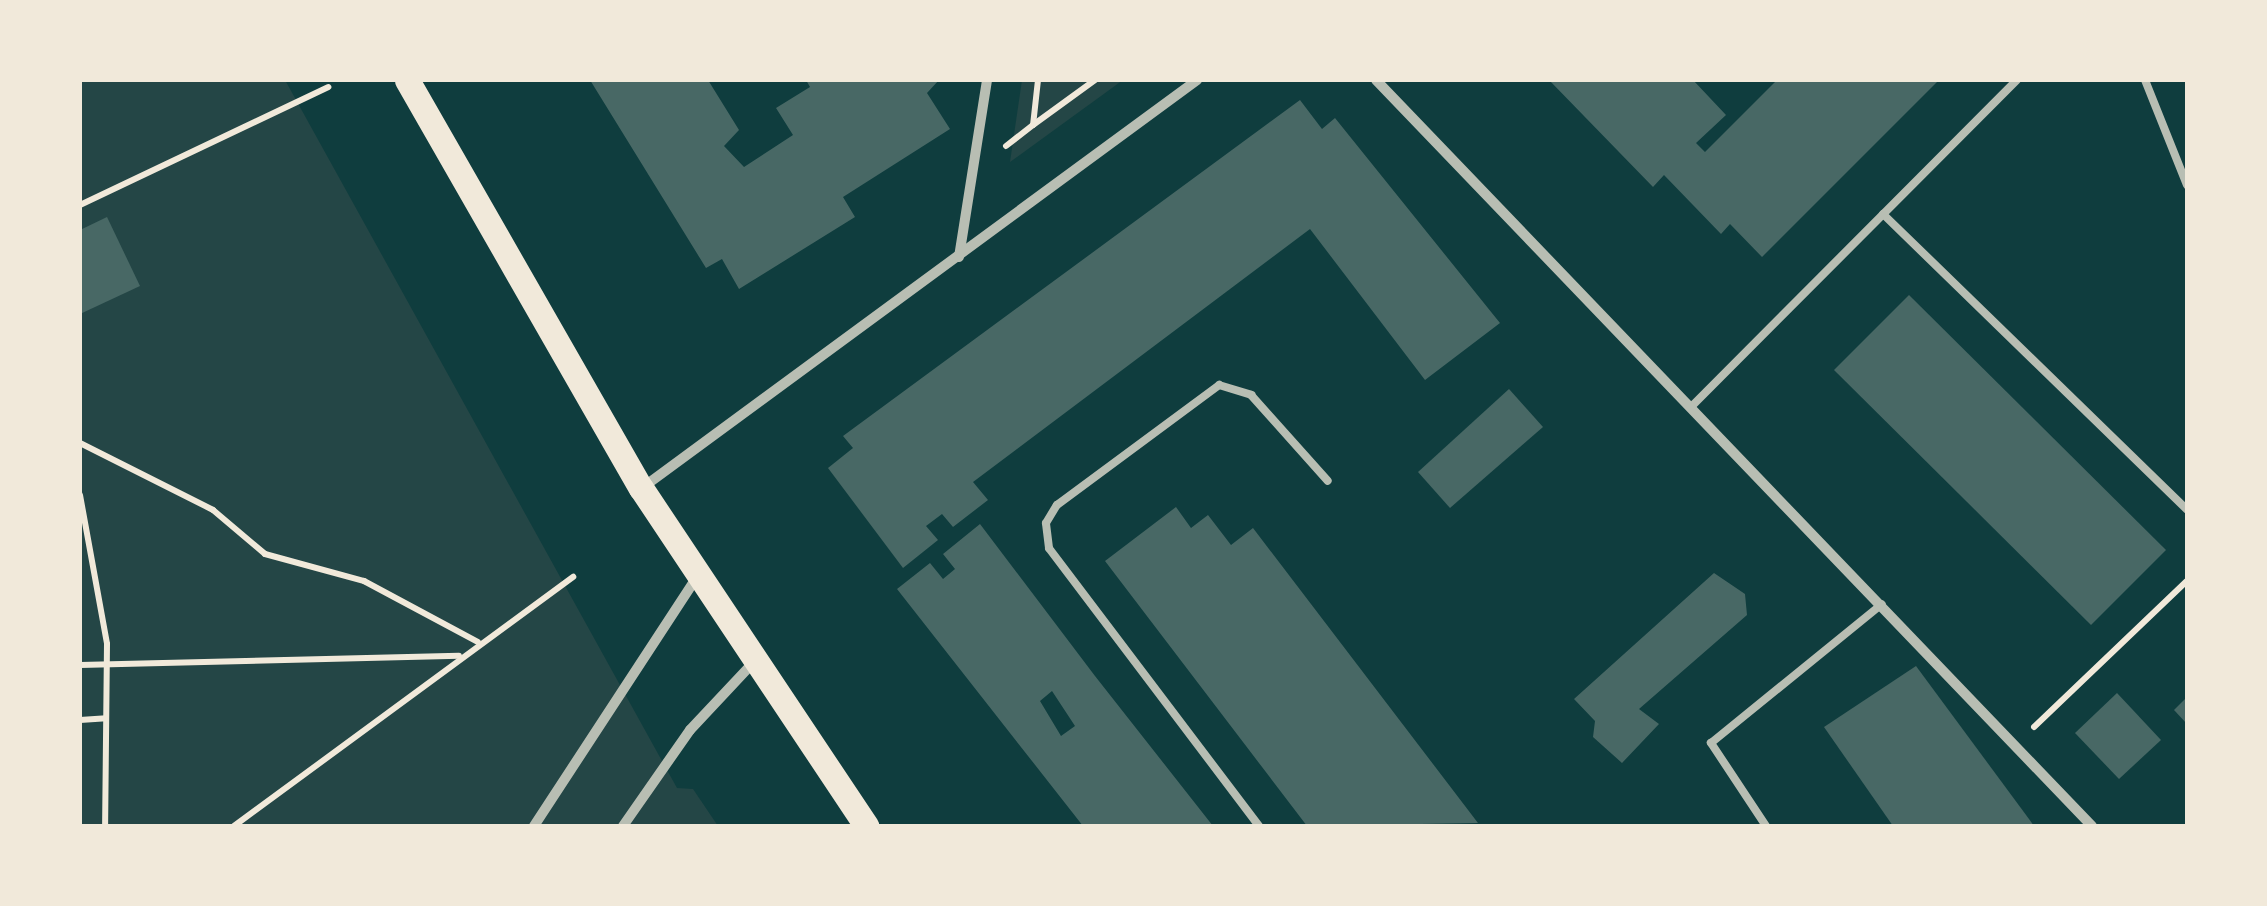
<!DOCTYPE html>
<style>
body{margin:0}
#map{position:relative;width:2267px;height:906px;overflow:hidden;background:#0f3d3e;font-family:"Varela Round",sans-serif}
div>[style]{position:absolute}
[style*='--x']{left:calc(var(--x)*1px);top:calc(var(--y)*1px);width:calc(var(--w)*1px);rotate:calc(var(--a)*1deg)}
.green>*{inset:0;background:#244646}
.building>*{inset:0;background:#486865}
.path>*{height:6px;margin:-3px;padding:0 3px;transform-origin:3px;border-radius:3px;background:#f1e9da}
.service>*{height:8px;margin:-4px;padding:0 4px;transform-origin:4px;border-radius:4px;background:#b8beb3}
.minor>*{height:10px;margin:-5px;padding:0 5px;transform-origin:5px;border-radius:5px;background:#b8beb3}
.primary>*{height:25px;margin:-12.5px;padding:0 12.5px;transform-origin:12.5px;border-radius:12.5px;background:#f1e9da}
span{translate:-50% -50%;white-space:nowrap;text-align:center;line-height:1.15;-webkit-text-stroke:10px #f1e9da;paint-order:stroke}
.frame{position:absolute;inset:0;border:82px solid #f1e9da;pointer-events:none}
</style>
<div id="map">
<div class="green">
<i style="clip-path:polygon(80px 80px,285px 80px,677px 788px,693px 789px,718px 826px,80px 826px)"></i>
<i style="clip-path:polygon(1022px 80px,1123px 80px,1010px 162px)"></i>
</div>
<div class="building">
<i style="clip-path:polygon(590px 80px,708px 80px,739px 130px,724px 146px,744px 167px,793px 135px,776px 108px,810px 87px,806px 80px,939px 80px,927px 93px,950px 129px,843px 197px,855px 217px,739px 289px,722px 259px,706px 268px)"></i>
<i style="clip-path:polygon(1549px 80px,1693px 80px,1726px 115px,1696px 143px,1705px 152px,1777px 80px,1939px 80px,1762px 257px,1730px 224px,1721px 234px,1664px 175px,1653px 187px)"></i>
<i style="clip-path:polygon(1300px 100px,1322px 129px,1335px 118px,1500px 323px,1425px 380px,1310px 229px,973px 482px,988px 500px,953px 527px,942px 514px,926px 526px,938px 540px,903px 568px,828px 468px,853px 448px,843px 436px)"></i>
<i style="clip-path:polygon(107px 217px,140px 286px,80px 314px,80px 230px)"></i>
<i style="clip-path:polygon(1909px 295px,2166px 550px,2091px 625px,1834px 370px)"></i>
<i style="clip-path:polygon(1509px 389px,1543px 427px,1450px 508px,1418px 472px)"></i>
<i style="clip-path:polygon(1176px 507px,1191px 528px,1208px 515px,1231px 545px,1253px 528px,1478px 823px,1307px 826px,1105px 561px)"></i>
<i style="clip-path:polygon(evenodd,980px 524px,1095px 676px,1213px 826px,1083px 826px,897px 589px,930px 563px,943px 579px,955px 569px,943px 554px,980px 524px,1052px 691px,1075px 726px,1061px 736px,1040px 701px,1052px 691px)"></i>
<i style="clip-path:polygon(1714px 573px,1745px 594px,1747px 615px,1639px 709px,1659px 724px,1622px 763px,1593px 737px,1595px 721px,1574px 699px)"></i>
<i style="clip-path:polygon(1916px 666px,2029px 819px,2034px 826px,1893px 826px,1824px 727px)"></i>
<i style="clip-path:polygon(2117px 693px,2161px 740px,2119px 779px,2075px 733px)"></i>
<i style="clip-path:polygon(2187px 697px,2187px 724px,2174px 710px)"></i>
</div>
<div class="path">
<i style="--x:1038;--y:80;--w:45;--a:96.3"></i>
<i style="--x:1033;--y:125;--w:77;--a:-36"></i>
<i style="--x:1006;--y:146;--w:34;--a:-38"></i>
<i style="--x:80;--y:205;--w:275;--a:-25.4"></i>
<i style="--x:80;--y:443;--w:149;--a:26.7"></i>
<i style="--x:213;--y:510;--w:68;--a:40.2"></i>
<i style="--x:265;--y:554;--w:103;--a:15.3"></i>
<i style="--x:364;--y:581;--w:129;--a:28.2"></i>
<i style="--x:80;--y:495;--w:151;--a:79.7"></i>
<i style="--x:107;--y:644;--w:182;--a:90.6"></i>
<i style="--x:80;--y:665;--w:379;--a:-1.4"></i>
<i style="--x:80;--y:720;--w:26;--a:-4"></i>
<i style="--x:2034;--y:727;--w:211;--a:-43.7"></i>
<i style="--x:234;--y:826;--w:421;--a:-36.3"></i>
</div>
<div class="service">
<i style="--x:2145;--y:80;--w:113;--a:68.2"></i>
<i style="--x:1883;--y:214;--w:424;--a:44.2"></i>
<i style="--x:1692;--y:406;--w:460;--a:-45.1"></i>
<i style="--x:1259;--y:826;--w:348;--a:-127.1"></i>
<i style="--x:1049;--y:548;--w:25;--a:-97"></i>
<i style="--x:1046;--y:523;--w:21;--a:-59"></i>
<i style="--x:1057;--y:505;--w:202;--a:-36.5"></i>
<i style="--x:1219;--y:385;--w:34;--a:17"></i>
<i style="--x:1251;--y:395;--w:115;--a:48.2"></i>
<i style="--x:1766;--y:826;--w:100;--a:-123.5"></i>
<i style="--x:1711;--y:743;--w:220;--a:-39.1"></i>
</div>
<div class="minor">
<i style="--x:1376;--y:80;--w:1034;--a:46.18"></i>
<i style="--x:959;--y:257;--w:179;--a:-81"></i>
<i style="--x:642;--y:488;--w:689;--a:-36.32"></i>
<i style="--x:534;--y:826;--w:296;--a:-56.8"></i>
<i style="--x:623;--y:826;--w:117;--a:-55.1"></i>
<i style="--x:690;--y:730;--w:92;--a:-46.8"></i>
</div>
<div class="primary">
<i style="--x:407;--y:80;--w:470;--a:60.2"></i>
<i style="--x:641;--y:488;--w:406;--a:56.3"></i>
</div>
<div class="frame"></div>
</div>
